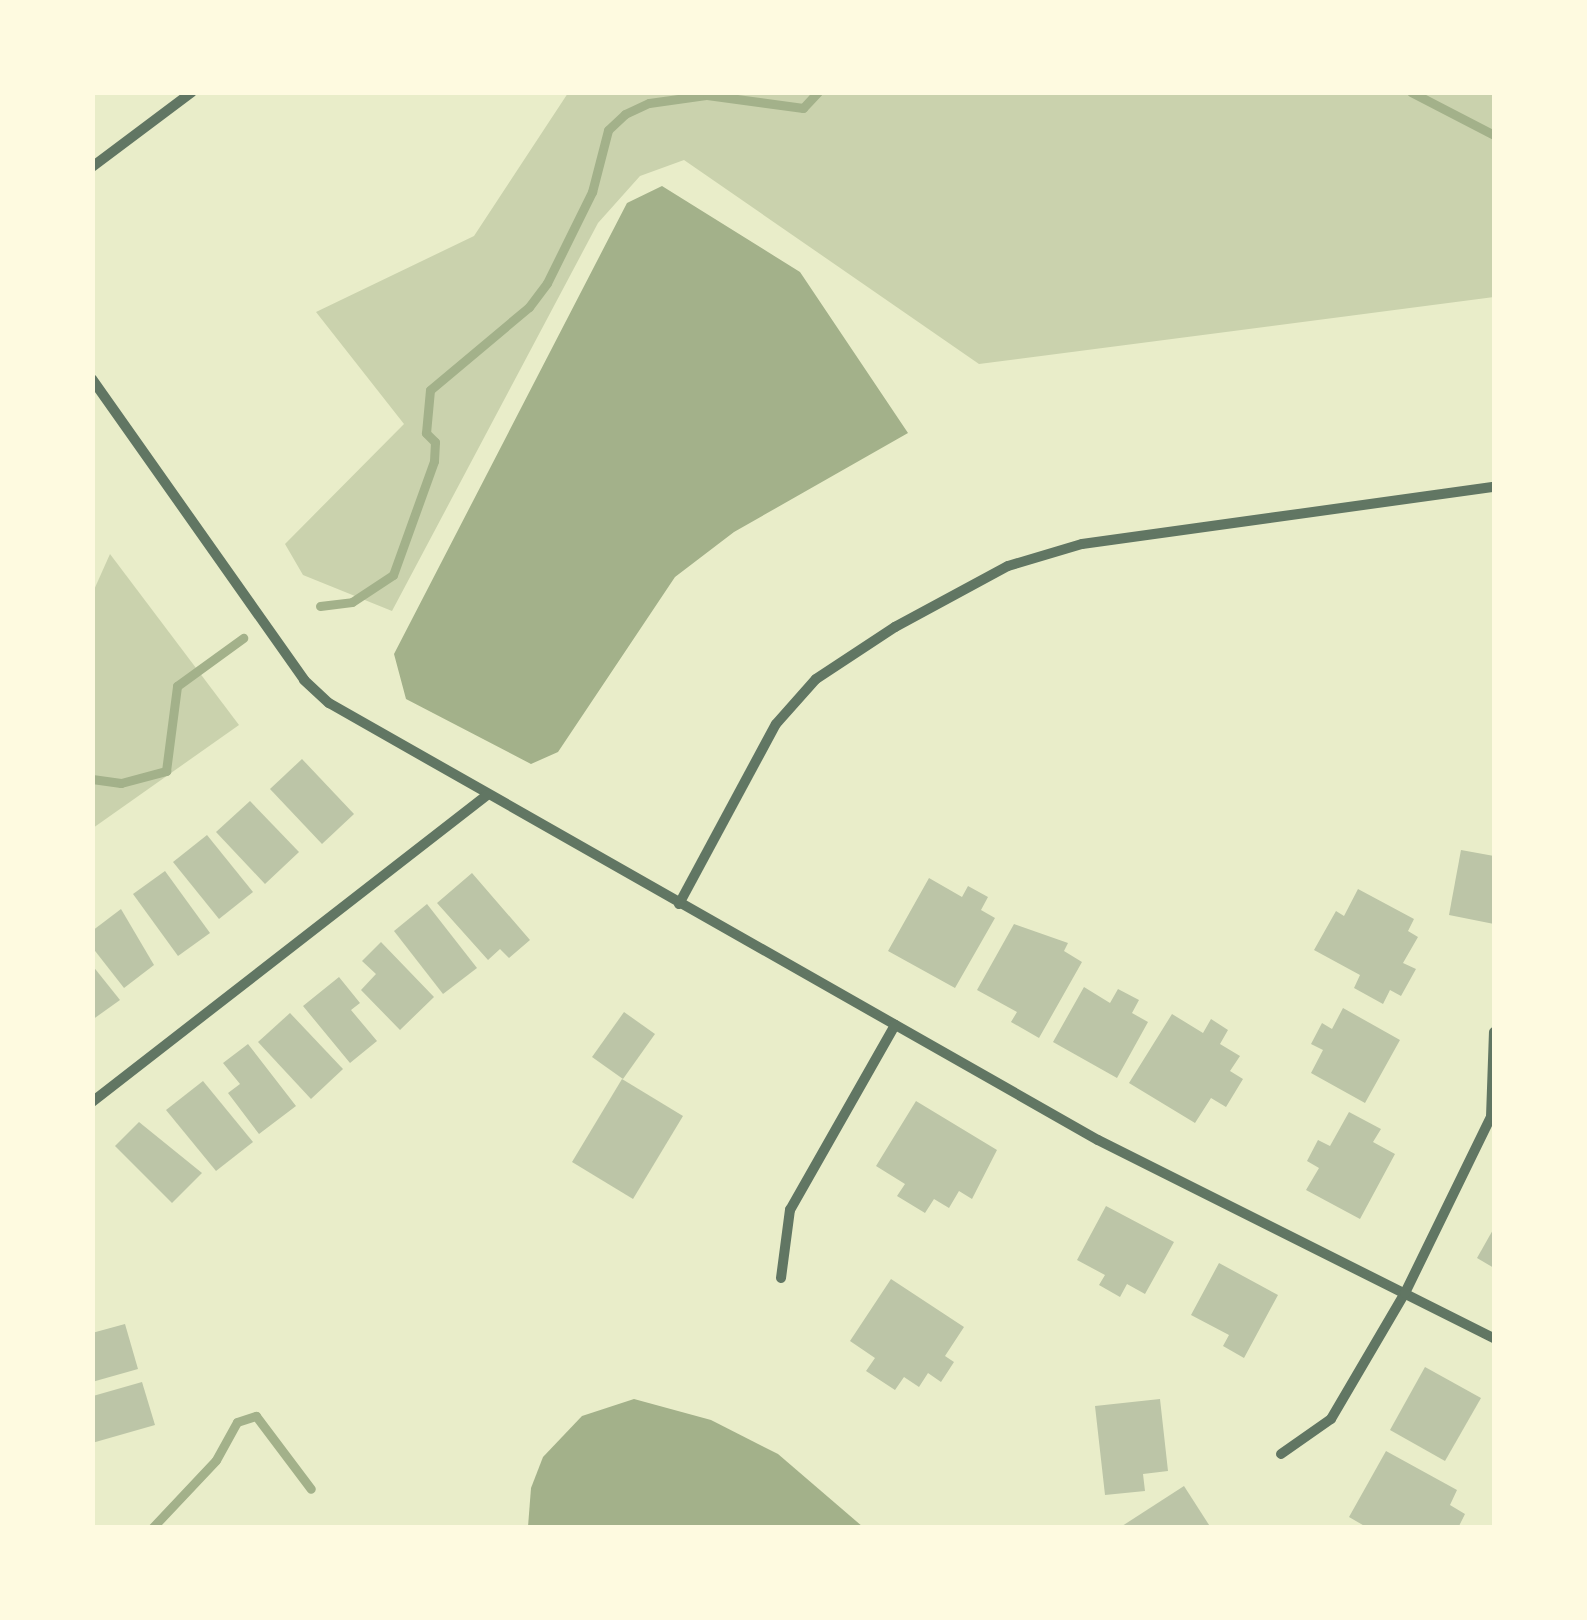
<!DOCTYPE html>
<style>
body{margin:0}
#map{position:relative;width:1587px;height:1620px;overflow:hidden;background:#e9edc9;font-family:Literata,serif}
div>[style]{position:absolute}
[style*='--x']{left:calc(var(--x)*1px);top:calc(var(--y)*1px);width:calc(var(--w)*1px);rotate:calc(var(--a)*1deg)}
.green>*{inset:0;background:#cad2ad}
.water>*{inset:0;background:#a3b18a}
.stream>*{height:9px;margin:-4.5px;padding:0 4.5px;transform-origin:4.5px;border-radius:4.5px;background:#a3b18a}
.building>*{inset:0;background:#bcc5a7}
.minor>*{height:10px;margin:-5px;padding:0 5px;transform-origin:5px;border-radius:5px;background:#617663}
span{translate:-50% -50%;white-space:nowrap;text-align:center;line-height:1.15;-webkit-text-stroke:10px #fefae0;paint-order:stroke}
.frame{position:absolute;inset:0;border:95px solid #fefae0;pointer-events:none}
</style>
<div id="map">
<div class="green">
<i style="clip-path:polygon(568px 93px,1494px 93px,1494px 297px,979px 364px,684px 160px,640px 176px,598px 223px,392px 611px,303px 575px,285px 544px,404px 424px,316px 312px,474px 236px)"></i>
<i style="clip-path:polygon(110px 554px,239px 725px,93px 828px,93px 592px)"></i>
</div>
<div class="water">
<i style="clip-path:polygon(662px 186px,800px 272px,908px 433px,734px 532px,675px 577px,558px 752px,531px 764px,406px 699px,394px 654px,627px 203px)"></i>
<i style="clip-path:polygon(634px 1399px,711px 1420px,778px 1454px,863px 1527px,528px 1527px,531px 1488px,543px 1457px,582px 1416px)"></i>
</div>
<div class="stream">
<i style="--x:1411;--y:92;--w:93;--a:27.4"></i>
<i style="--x:320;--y:606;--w:32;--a:-7"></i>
<i style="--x:352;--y:602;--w:49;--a:-33.4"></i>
<i style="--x:393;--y:575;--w:121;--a:-70.2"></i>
<i style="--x:434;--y:461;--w:19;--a:-87"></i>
<i style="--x:435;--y:442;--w:13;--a:-135"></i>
<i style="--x:426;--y:433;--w:43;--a:-84.7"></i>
<i style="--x:430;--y:390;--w:129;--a:-40"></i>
<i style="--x:529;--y:307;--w:30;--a:-53"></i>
<i style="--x:547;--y:283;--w:102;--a:-63.7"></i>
<i style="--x:592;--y:192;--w:64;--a:-75.5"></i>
<i style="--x:608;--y:130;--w:23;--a:-43"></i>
<i style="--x:625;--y:114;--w:26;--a:-25"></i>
<i style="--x:649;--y:103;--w:59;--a:-7.9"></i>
<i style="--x:707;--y:95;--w:97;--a:7.7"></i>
<i style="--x:803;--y:108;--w:22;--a:-47"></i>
<i style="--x:92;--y:779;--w:29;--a:8"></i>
<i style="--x:121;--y:783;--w:47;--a:-14.9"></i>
<i style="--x:166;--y:771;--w:86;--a:-82.6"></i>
<i style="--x:177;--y:686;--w:82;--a:-36"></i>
<i style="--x:152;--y:1528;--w:93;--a:-46.7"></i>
<i style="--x:216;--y:1460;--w:43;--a:-61.1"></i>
<i style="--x:237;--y:1422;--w:20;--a:-18"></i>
<i style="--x:256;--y:1416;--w:91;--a:53"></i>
</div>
<div class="building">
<i style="clip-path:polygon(302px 759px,354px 814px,322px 844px,270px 789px)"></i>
<i style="clip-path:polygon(250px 801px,299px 852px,265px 884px,216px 832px)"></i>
<i style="clip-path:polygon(207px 835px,253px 892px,219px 919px,173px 862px)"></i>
<i style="clip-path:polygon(1461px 850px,1494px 856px,1494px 924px,1449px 915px)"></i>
<i style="clip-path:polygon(165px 871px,210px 933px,178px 956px,133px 894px)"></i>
<i style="clip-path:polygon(472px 873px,530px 940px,509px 958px,500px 949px,488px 960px,437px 903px)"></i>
<i style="clip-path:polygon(929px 878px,962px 897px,968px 886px,988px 897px,981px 910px,995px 918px,955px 988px,888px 951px)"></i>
<i style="clip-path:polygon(1358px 889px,1414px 919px,1408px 931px,1418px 937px,1403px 963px,1416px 969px,1401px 996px,1390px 990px,1383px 1004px,1354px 988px,1360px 975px,1314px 950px,1336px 911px,1344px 916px)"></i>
<i style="clip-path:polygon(427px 904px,477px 968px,443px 994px,394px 931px)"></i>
<i style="clip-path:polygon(121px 909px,154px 965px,124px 988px,92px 947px,92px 931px)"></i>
<i style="clip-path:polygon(1014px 924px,1068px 943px,1064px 951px,1082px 962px,1039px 1038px,1011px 1022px,1017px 1012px,977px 990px)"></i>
<i style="clip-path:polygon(381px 942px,434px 997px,400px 1030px,361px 990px,376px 974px,362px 961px)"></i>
<i style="clip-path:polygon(92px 965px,120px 1000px,92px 1020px)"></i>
<i style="clip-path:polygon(339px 977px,360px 1003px,351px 1010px,377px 1041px,350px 1063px,303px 1006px)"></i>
<i style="clip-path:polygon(1084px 987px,1110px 1003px,1118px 989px,1139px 1000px,1132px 1013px,1148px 1022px,1117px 1078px,1053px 1042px)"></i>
<i style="clip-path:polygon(1343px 1008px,1400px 1040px,1365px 1103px,1311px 1073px,1323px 1050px,1311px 1044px,1322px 1023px,1332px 1029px)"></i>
<i style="clip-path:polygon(624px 1012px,655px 1034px,623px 1079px,592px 1057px)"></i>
<i style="clip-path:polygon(290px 1013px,343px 1069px,311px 1099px,258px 1042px)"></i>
<i style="clip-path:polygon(1172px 1014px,1203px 1033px,1211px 1019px,1228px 1030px,1220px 1044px,1240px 1056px,1230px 1071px,1243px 1079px,1226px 1107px,1211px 1098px,1195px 1123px,1129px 1083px)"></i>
<i style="clip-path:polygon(248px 1044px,296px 1106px,259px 1134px,228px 1093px,240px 1084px,223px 1063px)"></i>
<i style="clip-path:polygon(622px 1079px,683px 1116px,633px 1199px,572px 1162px)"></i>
<i style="clip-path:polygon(203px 1081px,253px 1142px,216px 1171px,166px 1110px)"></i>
<i style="clip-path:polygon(916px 1101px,997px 1150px,972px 1199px,959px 1191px,949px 1208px,934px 1199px,925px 1213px,897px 1196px,905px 1184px,876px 1166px)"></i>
<i style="clip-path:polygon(1349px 1112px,1381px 1129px,1373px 1142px,1395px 1154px,1360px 1219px,1306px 1190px,1319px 1168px,1307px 1161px,1318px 1140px,1330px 1146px)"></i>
<i style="clip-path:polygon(139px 1122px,202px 1173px,172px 1203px,115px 1146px)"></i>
<i style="clip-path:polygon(1106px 1206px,1174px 1242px,1145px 1294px,1127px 1284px,1120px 1297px,1099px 1285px,1105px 1275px,1077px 1260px)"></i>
<i style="clip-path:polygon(1494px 1228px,1494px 1268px,1477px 1258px)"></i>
<i style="clip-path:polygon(1219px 1263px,1278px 1295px,1244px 1358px,1223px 1346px,1229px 1335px,1191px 1315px)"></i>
<i style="clip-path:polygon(891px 1279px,964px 1327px,945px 1356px,954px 1362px,941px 1382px,928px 1373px,919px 1387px,904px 1377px,895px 1390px,866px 1371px,875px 1358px,850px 1341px)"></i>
<i style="clip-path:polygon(125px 1324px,138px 1369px,92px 1382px,92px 1333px)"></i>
<i style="clip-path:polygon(1425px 1367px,1481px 1398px,1445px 1461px,1390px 1430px)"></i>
<i style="clip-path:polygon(142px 1382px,155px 1425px,92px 1443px,93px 1396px)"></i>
<i style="clip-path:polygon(1160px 1399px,1168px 1471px,1143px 1474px,1145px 1491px,1105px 1495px,1095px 1406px)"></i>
<i style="clip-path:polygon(1386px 1451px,1457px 1490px,1450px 1505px,1465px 1514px,1458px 1528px,1368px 1528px,1349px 1517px)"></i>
<i style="clip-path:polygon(1184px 1486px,1211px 1528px,1119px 1528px)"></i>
</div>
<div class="minor">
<i style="--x:92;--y:167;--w:125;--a:-36.9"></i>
<i style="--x:92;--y:379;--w:368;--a:54.8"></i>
<i style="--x:304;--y:680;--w:34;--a:43"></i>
<i style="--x:329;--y:703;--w:884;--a:29.61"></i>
<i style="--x:1098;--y:1140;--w:443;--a:26.6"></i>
<i style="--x:679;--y:904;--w:204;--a:-61.7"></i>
<i style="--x:776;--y:724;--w:60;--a:-48.4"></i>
<i style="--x:816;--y:679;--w:95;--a:-33.4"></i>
<i style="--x:895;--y:627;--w:128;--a:-28.4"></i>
<i style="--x:1008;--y:566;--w:77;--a:-16.6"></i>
<i style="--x:1082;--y:544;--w:416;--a:-7.9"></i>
<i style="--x:92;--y:1102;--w:500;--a:-37.85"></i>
<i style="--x:781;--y:1278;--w:69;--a:-82.5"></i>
<i style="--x:790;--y:1210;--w:213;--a:-60.4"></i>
<i style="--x:1281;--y:1454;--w:61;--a:-35"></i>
<i style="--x:1331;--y:1419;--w:146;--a:-59.6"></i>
<i style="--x:1405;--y:1293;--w:196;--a:-64"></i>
<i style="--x:1491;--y:1117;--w:85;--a:-88"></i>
</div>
<div class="frame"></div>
</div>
